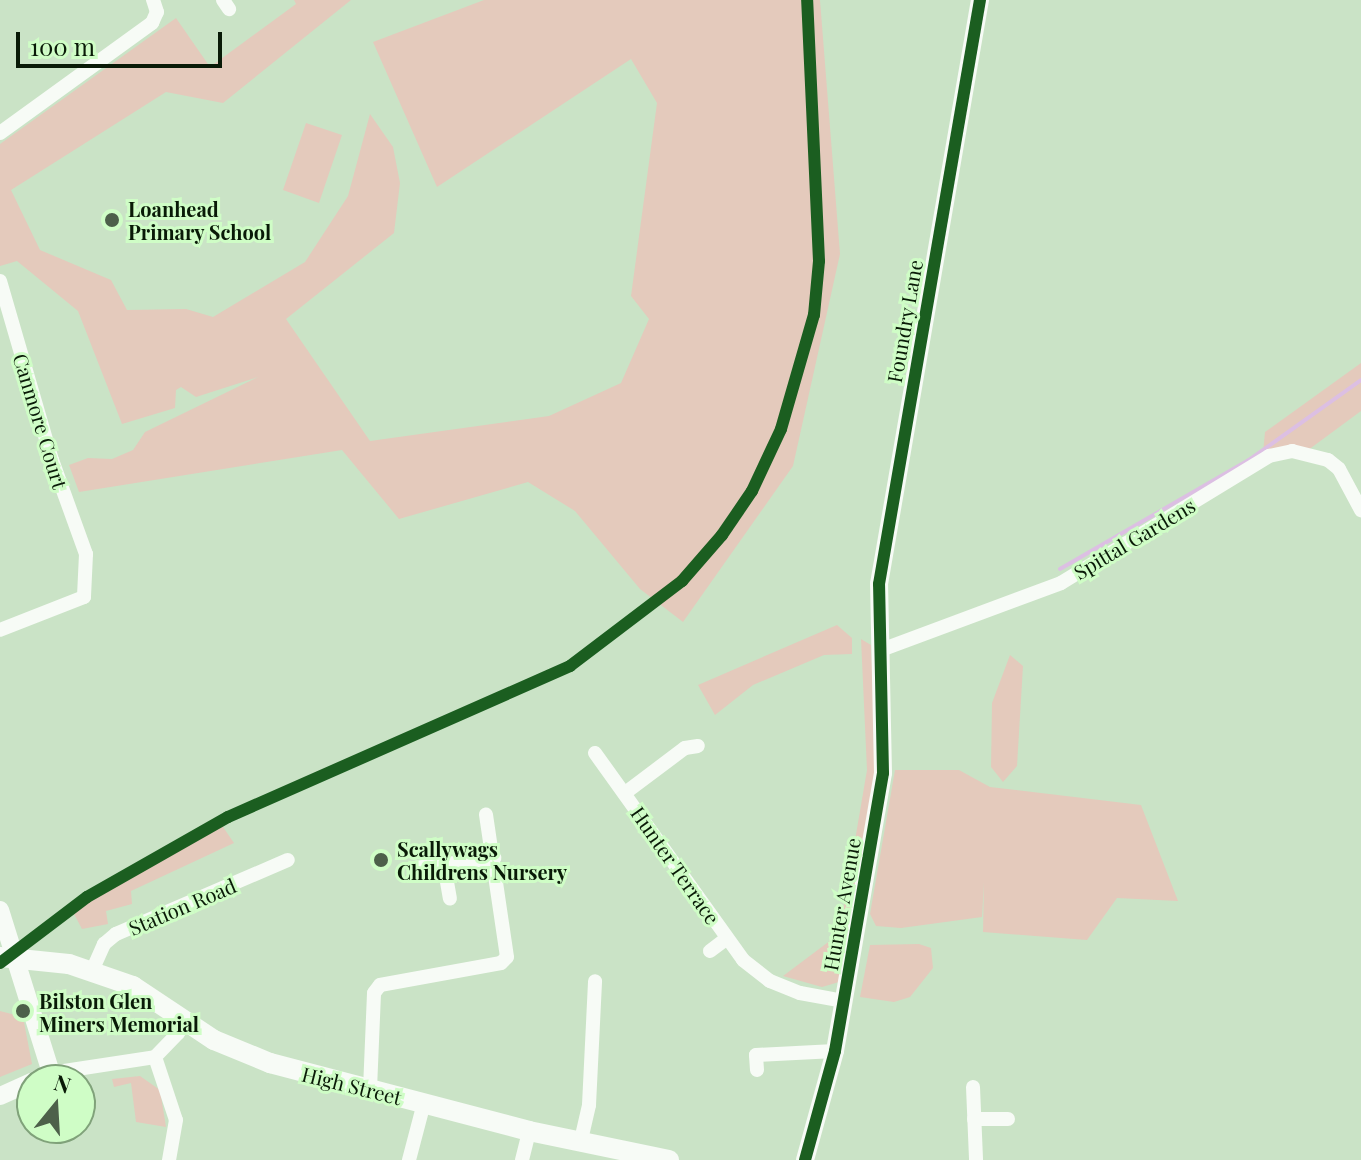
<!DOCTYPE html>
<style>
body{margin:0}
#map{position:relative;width:1361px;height:1160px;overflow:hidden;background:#cae3c6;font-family:"Playfair Display",serif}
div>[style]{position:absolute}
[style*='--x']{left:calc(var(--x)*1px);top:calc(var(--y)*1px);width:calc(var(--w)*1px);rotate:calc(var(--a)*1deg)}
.green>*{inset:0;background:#e4cabc}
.stream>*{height:4px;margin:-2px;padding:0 2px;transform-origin:2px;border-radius:2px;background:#dcbfe3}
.street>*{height:14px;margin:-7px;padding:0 7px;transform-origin:7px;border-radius:7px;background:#f7fbf6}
.secondary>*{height:18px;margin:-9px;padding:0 9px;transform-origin:9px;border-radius:9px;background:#f7fbf6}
.primary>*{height:20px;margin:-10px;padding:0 10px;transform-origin:10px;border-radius:10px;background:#f7fbf6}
.cycleway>*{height:12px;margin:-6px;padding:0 6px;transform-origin:6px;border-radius:6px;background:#1b5e20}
.dots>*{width:22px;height:22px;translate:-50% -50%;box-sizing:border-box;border:4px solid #cffdc6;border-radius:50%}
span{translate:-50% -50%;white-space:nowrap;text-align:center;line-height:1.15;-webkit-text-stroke:6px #cffdc6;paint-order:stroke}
.poi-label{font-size:20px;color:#091a07;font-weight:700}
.left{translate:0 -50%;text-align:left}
.street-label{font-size:20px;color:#091a07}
.north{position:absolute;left:16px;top:1064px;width:80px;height:80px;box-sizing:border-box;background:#cffdc6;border:2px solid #80a27a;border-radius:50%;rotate:18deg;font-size:22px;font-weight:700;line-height:32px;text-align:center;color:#091a07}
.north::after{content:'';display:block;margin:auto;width:28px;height:36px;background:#4d604a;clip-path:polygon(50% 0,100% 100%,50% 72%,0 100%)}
.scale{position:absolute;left:16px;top:32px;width:206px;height:36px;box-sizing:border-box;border:4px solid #091a07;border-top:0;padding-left:10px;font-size:24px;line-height:28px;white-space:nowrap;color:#091a07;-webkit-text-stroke:6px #cffdc6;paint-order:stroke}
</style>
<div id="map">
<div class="green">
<i style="clip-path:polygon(294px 0,351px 0,223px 103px,166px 92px,11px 190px,40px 250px,111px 280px,127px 310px,186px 309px,213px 317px,305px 262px,348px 196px,370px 114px,393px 147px,400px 183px,394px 233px,286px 319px,370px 441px,549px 416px,621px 383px,649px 319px,631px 296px,657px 103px,631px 59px,437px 187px,373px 42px,484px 0,820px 0,840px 254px,793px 466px,683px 622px,640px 589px,575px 511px,528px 482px,399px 519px,342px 450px,79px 492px,69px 465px,88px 458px,112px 459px,133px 450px,145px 432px,258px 377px,196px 397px,181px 387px,176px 390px,175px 408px,122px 424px,78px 311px,17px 261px,0 266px,0 144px,176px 18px,210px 67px,296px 4px)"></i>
<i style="clip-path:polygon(306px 123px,342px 135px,319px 203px,283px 190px)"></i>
<i style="clip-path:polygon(1361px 363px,1361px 411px,1300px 456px,1263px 453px,1265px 432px)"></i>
<i style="clip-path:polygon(837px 625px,852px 638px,852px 654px,824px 655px,753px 685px,715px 715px,698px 685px)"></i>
<i style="clip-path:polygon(861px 639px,871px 645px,877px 774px,839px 982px,822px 987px,783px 976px,839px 934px,867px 770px)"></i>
<i style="clip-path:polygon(1010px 655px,1023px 666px,1017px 766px,1003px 782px,991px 767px,992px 703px)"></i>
<i style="clip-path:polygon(895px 770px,959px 770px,990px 787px,1141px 805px,1178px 901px,1117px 898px,1087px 940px,983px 932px,984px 882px,982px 917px,901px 928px,876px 926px,870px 914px)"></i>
<i style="clip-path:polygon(221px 824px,234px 843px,131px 891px,132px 904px,106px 911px,108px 924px,82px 929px,73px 912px,168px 851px)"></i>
<i style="clip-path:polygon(919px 944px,931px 948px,933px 968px,910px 997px,894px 1002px,860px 997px,870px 945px)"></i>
<i style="clip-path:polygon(0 1011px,23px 1017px,32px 1064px,0 1077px)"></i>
<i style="clip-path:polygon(140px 1076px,160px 1090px,166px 1127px,136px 1122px,131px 1083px,114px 1087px,112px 1079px)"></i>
</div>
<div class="stream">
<i style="--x:1060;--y:569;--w:218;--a:-30"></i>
<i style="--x:1249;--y:460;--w:138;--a:-35.5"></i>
</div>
<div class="street">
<i style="--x:223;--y:0;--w:11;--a:56"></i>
<i style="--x:0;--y:133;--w:188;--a:-35.9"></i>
<i style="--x:152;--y:23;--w:12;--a:-66"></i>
<i style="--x:157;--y:12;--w:13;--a:-108"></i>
<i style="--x:0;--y:281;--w:186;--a:73.8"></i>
<i style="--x:52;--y:460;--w:100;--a:70.1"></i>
<i style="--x:86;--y:554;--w:43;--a:92.7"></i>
<i style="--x:84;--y:597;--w:90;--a:158.6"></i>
<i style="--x:881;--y:650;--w:192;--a:-20.4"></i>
<i style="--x:1061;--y:583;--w:244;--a:-31.4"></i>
<i style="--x:1269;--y:456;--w:24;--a:-12"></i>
<i style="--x:1292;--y:451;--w:37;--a:14"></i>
<i style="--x:1328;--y:460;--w:14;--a:39"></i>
<i style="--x:1339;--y:469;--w:47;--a:61.8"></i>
<i style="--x:595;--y:753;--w:254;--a:54.4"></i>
<i style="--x:743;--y:960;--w:34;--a:38"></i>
<i style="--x:770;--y:981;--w:32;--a:22"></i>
<i style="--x:800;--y:993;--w:45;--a:10.3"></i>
<i style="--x:625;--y:793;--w:75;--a:-36.9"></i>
<i style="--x:685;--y:748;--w:13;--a:-9"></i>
<i style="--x:444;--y:865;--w:34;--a:80"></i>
<i style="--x:415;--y:868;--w:80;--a:-7.2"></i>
<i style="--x:710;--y:951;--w:21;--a:-37"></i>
<i style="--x:92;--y:971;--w:30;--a:-66"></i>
<i style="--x:104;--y:944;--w:16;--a:-40"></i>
<i style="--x:116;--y:934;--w:187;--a:-23.3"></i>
<i style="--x:155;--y:1057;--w:66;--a:71.6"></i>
<i style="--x:176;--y:1120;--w:41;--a:99.9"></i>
<i style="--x:757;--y:1070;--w:15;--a:-94"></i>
<i style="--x:756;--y:1055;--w:79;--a:-2.9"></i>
<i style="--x:51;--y:1073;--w:105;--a:-8.7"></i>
<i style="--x:155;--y:1057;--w:33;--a:-46"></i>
<i style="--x:178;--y:1033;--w:15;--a:-70"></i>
<i style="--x:973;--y:1087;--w:73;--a:87.6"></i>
<i style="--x:370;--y:1089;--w:96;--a:-87.6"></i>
<i style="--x:374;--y:993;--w:10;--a:-53"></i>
<i style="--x:380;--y:985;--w:123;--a:-10.3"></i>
<i style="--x:501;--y:963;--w:8;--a:-45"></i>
<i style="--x:507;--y:957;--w:144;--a:-98.4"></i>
<i style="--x:974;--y:1119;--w:34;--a:0"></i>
<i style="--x:581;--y:1140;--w:36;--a:-77"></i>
<i style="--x:589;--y:1105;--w:124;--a:-87.2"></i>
<i style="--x:409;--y:1160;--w:59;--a:-75.3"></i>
<i style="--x:522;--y:1160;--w:30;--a:-76"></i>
</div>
<div class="secondary">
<i style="--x:0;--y:910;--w:171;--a:72.6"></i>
<i style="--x:51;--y:1073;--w:17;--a:156"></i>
<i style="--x:0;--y:1096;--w:35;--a:-24"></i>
<i style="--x:805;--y:1160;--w:113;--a:-74.6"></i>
<i style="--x:835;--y:1051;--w:282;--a:-80.2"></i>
<i style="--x:883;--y:773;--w:189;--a:-91.2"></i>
<i style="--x:879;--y:584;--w:593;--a:-80.19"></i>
</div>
<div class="primary">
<i style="--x:0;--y:957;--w:69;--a:5.8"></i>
<i style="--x:69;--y:964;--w:68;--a:19"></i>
<i style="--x:133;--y:986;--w:97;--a:33.7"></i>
<i style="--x:214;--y:1040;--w:61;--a:22.3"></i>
<i style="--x:270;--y:1063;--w:268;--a:14.7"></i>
<i style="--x:529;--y:1131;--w:143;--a:11.7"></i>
</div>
<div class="cycleway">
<i style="--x:0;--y:963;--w:109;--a:-37.2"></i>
<i style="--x:87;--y:897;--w:162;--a:-29.6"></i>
<i style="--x:228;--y:817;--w:374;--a:-23.8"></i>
<i style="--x:570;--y:666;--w:141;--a:-37.2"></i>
<i style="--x:682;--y:581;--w:61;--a:-49"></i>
<i style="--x:722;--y:535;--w:53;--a:-55.7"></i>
<i style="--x:752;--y:491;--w:68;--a:-64.9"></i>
<i style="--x:781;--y:429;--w:119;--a:-73.9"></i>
<i style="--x:814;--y:315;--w:54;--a:-84.7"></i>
<i style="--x:819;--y:261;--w:261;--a:-92.6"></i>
<i style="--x:805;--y:1160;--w:113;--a:-74.6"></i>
<i style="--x:835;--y:1051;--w:282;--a:-80.2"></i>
<i style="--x:883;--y:773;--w:189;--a:-91.2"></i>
<i style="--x:879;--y:584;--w:593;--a:-80.19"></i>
</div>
<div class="dots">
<i style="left:112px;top:220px;background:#4d604a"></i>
<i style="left:381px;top:860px;background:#4d604a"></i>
<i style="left:23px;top:1011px;background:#4d604a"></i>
</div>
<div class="poi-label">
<span class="left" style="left:128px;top:220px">Loanhead<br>Primary School</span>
<span class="left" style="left:397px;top:860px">Scallywags<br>Childrens Nursery</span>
<span class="left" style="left:39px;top:1012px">Bilston Glen<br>Miners Memorial</span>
</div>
<div class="street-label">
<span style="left:904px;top:321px;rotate:-80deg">Foundry Lane</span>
<span style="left:41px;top:421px;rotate:73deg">Canmore Court</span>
<span style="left:1134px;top:538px;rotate:-31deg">Spittal Gardens</span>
<span style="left:676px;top:865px;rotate:55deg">Hunter Terrace</span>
<span style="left:841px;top:904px;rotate:-80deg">Hunter Avenue</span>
<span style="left:182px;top:906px;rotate:-23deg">Station Road</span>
<span style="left:352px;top:1085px;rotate:14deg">High Street</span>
</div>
<div class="north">N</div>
<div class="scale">100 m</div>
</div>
